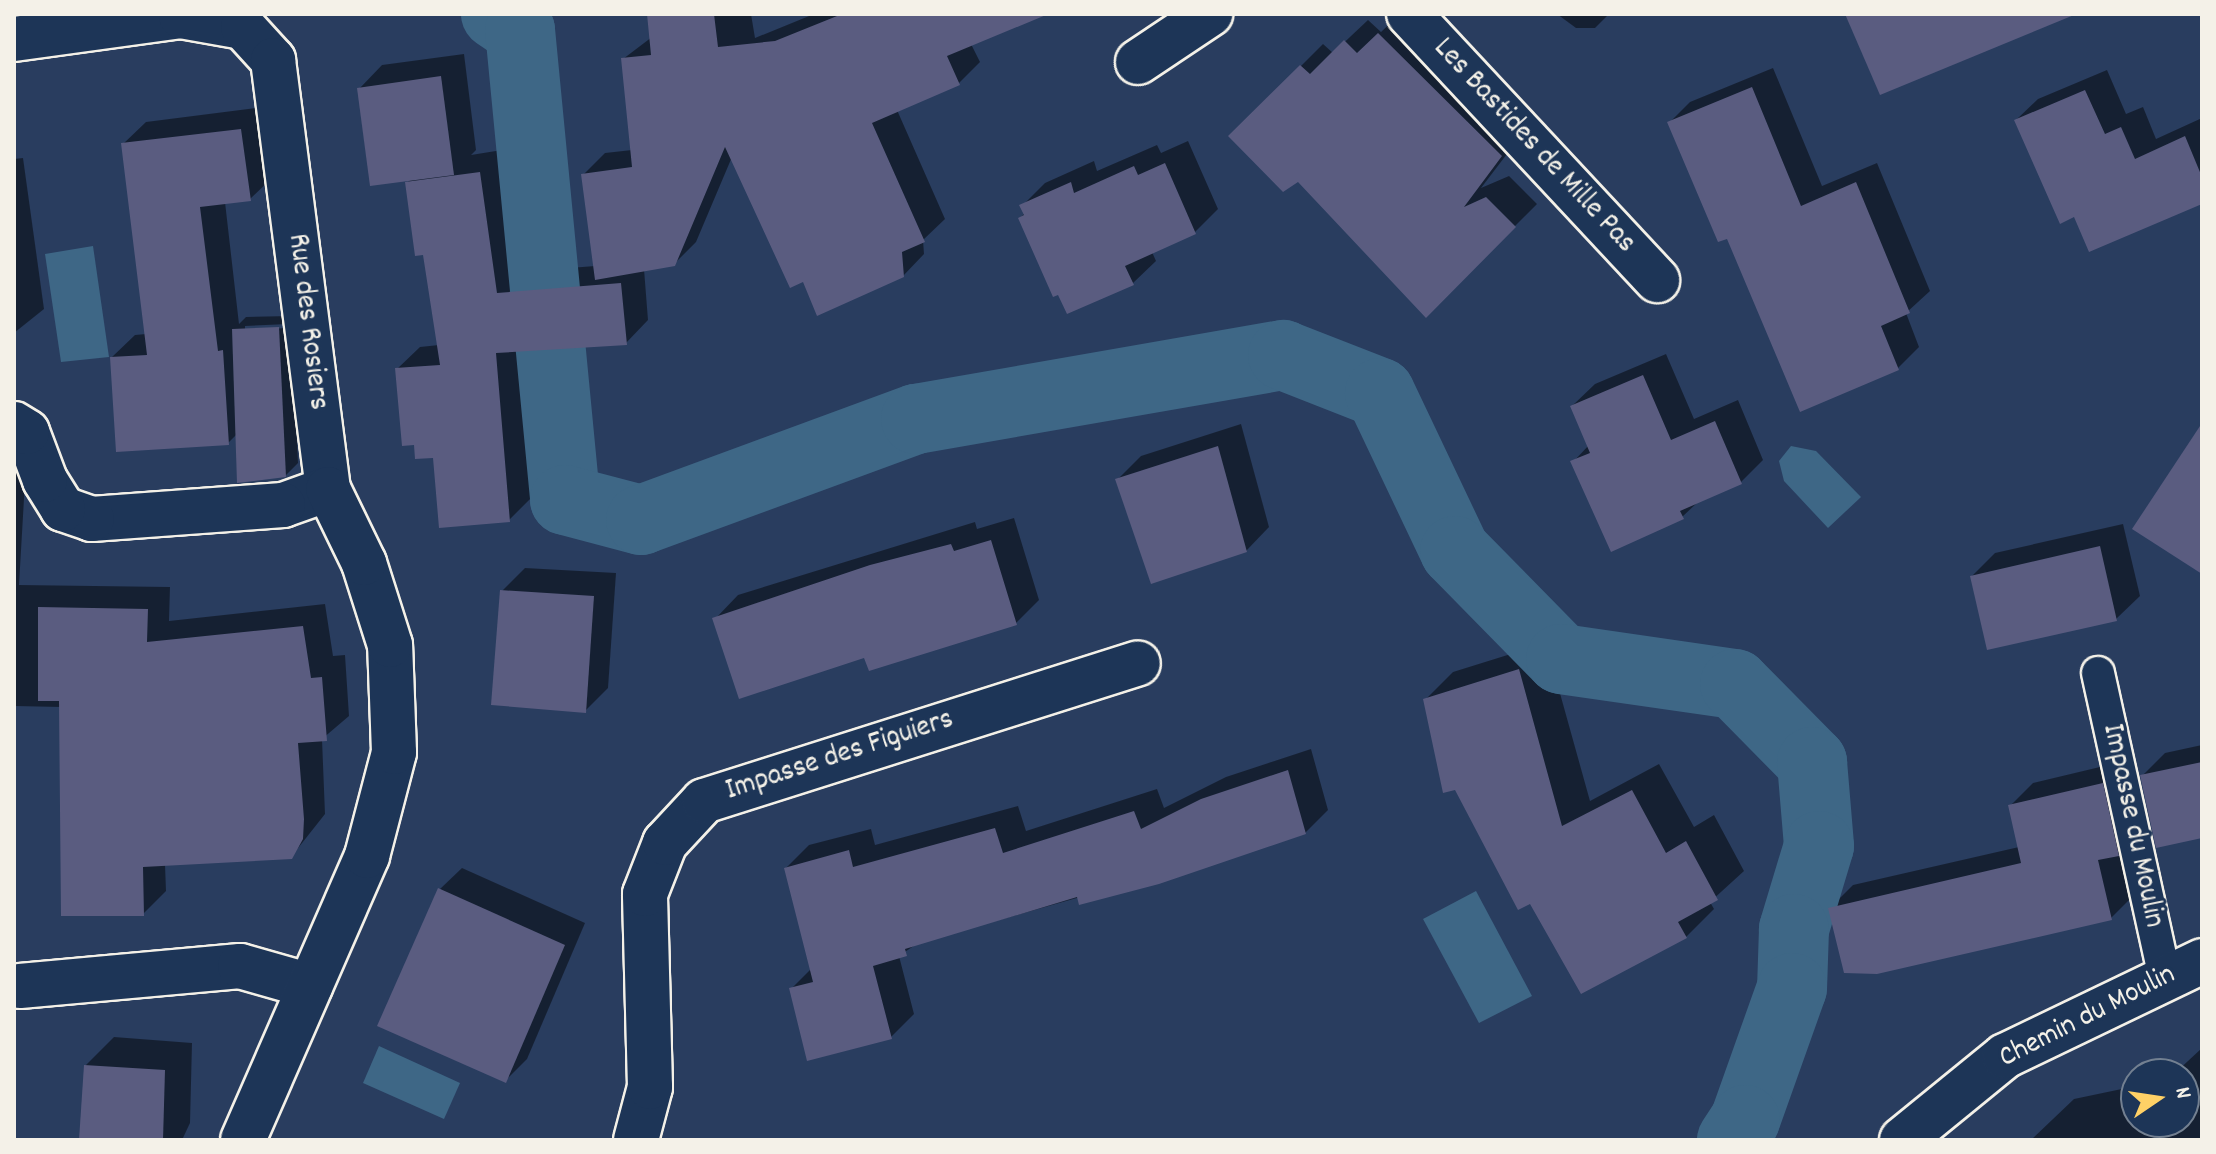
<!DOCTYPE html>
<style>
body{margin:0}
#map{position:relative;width:2216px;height:1154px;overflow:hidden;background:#293d5f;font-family:Dekko,sans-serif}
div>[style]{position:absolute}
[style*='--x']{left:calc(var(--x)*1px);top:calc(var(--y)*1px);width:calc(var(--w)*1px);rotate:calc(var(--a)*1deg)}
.water>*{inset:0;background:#3e6786}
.shadow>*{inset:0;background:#0007}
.canal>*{height:70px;margin:-35px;padding:0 35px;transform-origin:35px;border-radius:35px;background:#3e6786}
.building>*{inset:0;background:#5a5c80}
.roads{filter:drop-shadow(2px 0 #f4f1e8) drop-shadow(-2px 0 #f4f1e8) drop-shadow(0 2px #f4f1e8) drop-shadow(0 -2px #f4f1e8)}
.lane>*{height:32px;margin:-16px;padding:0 16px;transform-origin:16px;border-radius:16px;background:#1d3557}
.street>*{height:44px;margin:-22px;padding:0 22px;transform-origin:22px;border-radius:22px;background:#1d3557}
.secondary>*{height:44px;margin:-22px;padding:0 22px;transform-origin:22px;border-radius:22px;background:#1d3557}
span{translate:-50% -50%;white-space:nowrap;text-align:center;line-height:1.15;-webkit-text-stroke:6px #1d3557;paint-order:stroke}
.street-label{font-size:30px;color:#f4f1e8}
.frame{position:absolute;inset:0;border:16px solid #f4f1e8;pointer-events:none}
.north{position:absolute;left:2120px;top:1058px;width:80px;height:80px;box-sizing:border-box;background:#1d3557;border:2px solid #738091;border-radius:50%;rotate:77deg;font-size:22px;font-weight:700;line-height:32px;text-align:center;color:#f4f1e8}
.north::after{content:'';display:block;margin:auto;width:28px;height:36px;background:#ffd166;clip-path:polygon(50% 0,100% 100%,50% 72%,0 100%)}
</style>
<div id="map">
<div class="water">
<i style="clip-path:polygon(93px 246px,109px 357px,61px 362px,45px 254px)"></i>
<i style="clip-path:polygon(1791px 446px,1816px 451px,1861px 497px,1828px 528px,1784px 481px,1779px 461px)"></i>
<i style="clip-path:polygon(1476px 891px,1532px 996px,1479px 1023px,1423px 919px)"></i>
<i style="clip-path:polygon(379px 1046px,460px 1083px,444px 1119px,363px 1083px)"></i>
</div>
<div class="shadow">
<i style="clip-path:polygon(649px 14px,751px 14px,755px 38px,814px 14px,1014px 14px,994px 34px,971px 44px,980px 62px,958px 84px,897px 110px,945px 219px,923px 240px,924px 254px,903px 276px,804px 280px,732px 157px,696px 242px,674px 264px,644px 269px,648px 320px,626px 343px,519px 349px,531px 498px,509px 520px,435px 455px,397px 369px,420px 347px,439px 345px,425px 252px,407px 183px,411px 179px,359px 89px,382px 65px,464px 54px,476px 150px,471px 155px,502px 150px,519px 272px,595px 266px,584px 174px,605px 153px,632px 150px,623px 59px,652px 37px)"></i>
<i style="clip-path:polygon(1400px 14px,1523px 133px,1481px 188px,1509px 176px,1537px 204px,1426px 315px,1298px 180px,1231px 136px,1323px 44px,1333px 53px,1368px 20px,1381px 32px)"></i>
<i style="clip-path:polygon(1557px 14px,1609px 14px,1595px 28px,1576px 28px)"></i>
<i style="clip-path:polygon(1773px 68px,1822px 186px,1877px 163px,1930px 291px,1906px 313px,1919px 347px,1898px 368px,1801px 409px,1729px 236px,1669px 123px,1690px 102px)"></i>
<i style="clip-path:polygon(2107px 70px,2126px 114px,2143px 107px,2156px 139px,2202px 118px,2202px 202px,2075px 214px,2016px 120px,2038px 99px)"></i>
<i style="clip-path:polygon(evenodd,263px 107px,273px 177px,250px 199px,225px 202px,239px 324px,246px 317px,291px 316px,298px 463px,286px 475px,237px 434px,228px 443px,112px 357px,135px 335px,146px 334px,123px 144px,146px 122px,263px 107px,289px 324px,290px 328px,245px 330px,245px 326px,289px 324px)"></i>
<i style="clip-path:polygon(1188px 141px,1218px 209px,1195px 232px,1152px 252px,1156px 261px,1133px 283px,1020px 218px,1025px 213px,1022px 206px,1045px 183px,1094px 161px,1097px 171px,1157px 145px,1161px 153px)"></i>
<i style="clip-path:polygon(23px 158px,44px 309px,14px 333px,14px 159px)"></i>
<i style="clip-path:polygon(1666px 354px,1694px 419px,1738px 400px,1763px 460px,1741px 482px,1699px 501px,1682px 517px,1573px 462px,1589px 445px,1572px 406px,1595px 384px)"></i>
<i style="clip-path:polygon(1241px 424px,1269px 527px,1246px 551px,1118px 479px,1141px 456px)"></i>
<i style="clip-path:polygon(28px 430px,19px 585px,170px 587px,169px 621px,325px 604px,333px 656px,345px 655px,349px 716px,322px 739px,325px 814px,291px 857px,165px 864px,166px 891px,143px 914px,61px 707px,14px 706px,14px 432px)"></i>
<i style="clip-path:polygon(1014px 518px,1039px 600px,1016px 623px,715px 619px,738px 595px,975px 522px,977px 529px)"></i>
<i style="clip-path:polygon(2123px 524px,2140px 596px,2116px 619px,1972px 576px,1995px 553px)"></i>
<i style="clip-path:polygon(525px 568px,616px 573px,608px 688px,585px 711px,502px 591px)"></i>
<i style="clip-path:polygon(1546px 643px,1590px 801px,1659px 764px,1694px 827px,1714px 815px,1744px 871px,1710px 902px,1714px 909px,1686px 937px,1582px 991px,1426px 699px,1453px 672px)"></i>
<i style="clip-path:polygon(2202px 745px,2202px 836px,2142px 776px,2165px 753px)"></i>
<i style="clip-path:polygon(1311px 749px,1328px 810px,1305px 833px,918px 943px,899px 956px,914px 1014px,891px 1037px,791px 989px,812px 968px,786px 868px,809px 845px,871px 829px,875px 845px,1018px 806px,1026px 831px,1157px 789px,1164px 808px,1226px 777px)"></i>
<i style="clip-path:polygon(2125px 761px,2134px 895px,2111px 918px,1830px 908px,1853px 885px,2019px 847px,2010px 806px,2033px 783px)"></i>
<i style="clip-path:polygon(462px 868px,585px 923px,527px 1059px,506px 1080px,440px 889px)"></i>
<i style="clip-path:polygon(114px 1037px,192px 1043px,190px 1123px,182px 1140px,81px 1140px,86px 1065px)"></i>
<i style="clip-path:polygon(2202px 1048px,2202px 1140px,2031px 1140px,2074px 1099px,2136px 1086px,2136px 1122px,2184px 1122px,2184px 1074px,2174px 1074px)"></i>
</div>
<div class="canal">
<i style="--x:496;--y:14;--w:29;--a:34"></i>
<i style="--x:520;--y:30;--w:472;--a:84.5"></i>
<i style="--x:565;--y:500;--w:79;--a:14.7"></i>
<i style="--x:641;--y:520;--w:293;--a:-20.2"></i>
<i style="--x:916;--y:419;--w:373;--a:-9.9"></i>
<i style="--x:1283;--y:355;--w:104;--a:21.4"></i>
<i style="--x:1380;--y:393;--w:175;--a:64.6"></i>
<i style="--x:1455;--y:551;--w:151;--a:45.5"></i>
<i style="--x:1561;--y:659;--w:176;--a:8.2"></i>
<i style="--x:1735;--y:684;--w:110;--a:45.4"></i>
<i style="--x:1812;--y:762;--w:84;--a:85.2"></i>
<i style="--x:1819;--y:846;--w:87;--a:106.8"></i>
<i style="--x:1794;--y:929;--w:59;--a:91.9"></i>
<i style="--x:1792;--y:988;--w:140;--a:109.6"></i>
<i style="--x:1745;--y:1120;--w:24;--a:123"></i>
</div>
<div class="building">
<i style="clip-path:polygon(647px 14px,714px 14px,718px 47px,775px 41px,842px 14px,1046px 15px,947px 56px,960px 85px,872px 123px,925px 242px,902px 252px,904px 277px,817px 316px,803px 282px,790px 288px,725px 147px,675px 266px,595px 280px,581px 174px,632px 167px,621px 58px,651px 55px)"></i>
<i style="clip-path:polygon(1845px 14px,2073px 14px,2074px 15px,1880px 95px)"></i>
<i style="clip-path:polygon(1378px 33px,1502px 156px,1464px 207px,1486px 197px,1516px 227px,1426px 318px,1298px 182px,1283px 192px,1228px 136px,1300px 65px,1310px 74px,1344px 40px,1357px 53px)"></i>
<i style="clip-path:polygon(441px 76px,454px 175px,370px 186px,357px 88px)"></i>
<i style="clip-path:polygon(1752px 87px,1801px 206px,1856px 182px,1910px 313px,1881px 326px,1899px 370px,1800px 412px,1727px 239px,1718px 242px,1667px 122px)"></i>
<i style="clip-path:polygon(2085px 90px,2105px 134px,2121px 127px,2135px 159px,2185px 136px,2202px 177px,2202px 204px,2089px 252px,2074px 217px,2060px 224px,2014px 120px)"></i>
<i style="clip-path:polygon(241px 129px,251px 201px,200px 207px,218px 351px,223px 350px,229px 445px,116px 452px,110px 357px,147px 355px,121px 143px)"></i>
<i style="clip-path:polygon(1165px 163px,1196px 234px,1125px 266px,1134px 285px,1067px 314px,1058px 295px,1053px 297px,1018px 218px,1024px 215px,1019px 205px,1071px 182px,1074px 193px,1134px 166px,1138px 175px)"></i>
<i style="clip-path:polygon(480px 172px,497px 293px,621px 283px,627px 345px,496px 353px,510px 522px,439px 528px,433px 458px,415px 459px,414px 445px,402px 446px,395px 368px,440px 365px,423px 255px,415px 256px,405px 182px)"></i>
<i style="clip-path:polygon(279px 327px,286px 477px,237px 483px,232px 329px)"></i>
<i style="clip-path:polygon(1643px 375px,1671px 440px,1715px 421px,1742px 484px,1680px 511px,1684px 519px,1611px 552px,1570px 461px,1590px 453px,1570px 406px)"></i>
<i style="clip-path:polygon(2202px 423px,2202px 574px,2132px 529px)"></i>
<i style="clip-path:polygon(1218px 446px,1247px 552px,1151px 584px,1115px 479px)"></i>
<i style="clip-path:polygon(991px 540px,1017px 625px,869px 671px,864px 658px,739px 699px,712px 618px,870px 565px,951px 544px,954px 551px)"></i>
<i style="clip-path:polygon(2100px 546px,2117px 621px,1987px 650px,1970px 576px)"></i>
<i style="clip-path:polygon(500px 590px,594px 596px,586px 713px,491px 705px)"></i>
<i style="clip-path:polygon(38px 607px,148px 609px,147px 642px,303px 626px,311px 678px,322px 677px,327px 741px,298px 743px,304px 819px,303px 839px,292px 859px,143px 867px,144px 916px,61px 916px,59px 701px,38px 701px)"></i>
<i style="clip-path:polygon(1519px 669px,1562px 826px,1632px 790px,1666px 853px,1686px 841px,1718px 900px,1678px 922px,1687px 938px,1581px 994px,1530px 904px,1518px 910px,1455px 790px,1443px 793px,1423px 699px)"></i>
<i style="clip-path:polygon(2202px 762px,2202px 838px,2156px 848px,2140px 775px)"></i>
<i style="clip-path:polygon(1288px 770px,1306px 834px,1159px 884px,1079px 905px,1077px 897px,905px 949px,907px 956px,873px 966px,892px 1039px,807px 1061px,789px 988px,813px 982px,784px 868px,849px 850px,853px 867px,995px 828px,1003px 853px,1134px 811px,1141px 829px,1201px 799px)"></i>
<i style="clip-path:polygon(2103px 783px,2119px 856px,2098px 860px,2112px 920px,1877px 974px,1844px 973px,1828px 908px,2021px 863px,2008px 805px)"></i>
<i style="clip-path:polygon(438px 888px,565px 945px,506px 1083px,377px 1026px)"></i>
<i style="clip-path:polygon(84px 1065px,165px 1070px,163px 1140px,79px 1140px)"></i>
</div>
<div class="roads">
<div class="lane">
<i style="--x:2098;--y:673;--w:313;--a:77.6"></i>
</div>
<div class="street">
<i style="--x:1409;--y:14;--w:364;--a:47"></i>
<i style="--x:14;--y:39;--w:169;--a:-7.8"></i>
<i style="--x:181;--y:16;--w:63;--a:10.1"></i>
<i style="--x:243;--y:27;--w:45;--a:47.7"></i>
<i style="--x:273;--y:60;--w:433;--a:82.7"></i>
<i style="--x:328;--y:489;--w:48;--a:160.4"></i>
<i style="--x:283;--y:505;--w:192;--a:175.8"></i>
<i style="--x:92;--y:519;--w:31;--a:-161"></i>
<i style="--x:63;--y:509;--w:34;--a:-122"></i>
<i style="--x:45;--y:480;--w:51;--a:-110.6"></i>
<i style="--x:27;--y:432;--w:15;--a:-148"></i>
<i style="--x:1138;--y:62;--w:87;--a:-33.7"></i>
<i style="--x:20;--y:986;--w:221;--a:-5.2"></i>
<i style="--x:240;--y:966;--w:73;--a:15.9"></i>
<i style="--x:243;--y:1140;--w:310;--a:-66.4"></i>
<i style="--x:367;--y:856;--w:107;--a:-75.4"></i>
<i style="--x:394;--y:752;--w:107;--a:-92.1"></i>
<i style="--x:390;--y:645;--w:86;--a:-107.6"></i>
<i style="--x:364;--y:563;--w:82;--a:-115.9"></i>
<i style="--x:636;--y:1140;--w:55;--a:-75.2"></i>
<i style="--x:650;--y:1087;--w:193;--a:-91.5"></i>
<i style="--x:645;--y:894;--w:55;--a:-68.6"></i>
<i style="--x:665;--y:843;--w:57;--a:-47.1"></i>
<i style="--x:704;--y:801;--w:455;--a:-17.6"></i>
</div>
<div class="secondary">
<i style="--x:1902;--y:1140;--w:133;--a:-39.2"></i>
<i style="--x:2005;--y:1056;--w:219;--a:-25.7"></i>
</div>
</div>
<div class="street-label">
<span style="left:1533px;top:147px;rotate:47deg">Les Bastides de Mille Pas</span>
<span style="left:306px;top:322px;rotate:83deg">Rue des Rosiers</span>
<span style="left:840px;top:757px;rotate:-18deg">Impasse des Figuiers</span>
<span style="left:2131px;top:826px;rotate:78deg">Impasse du Moulin</span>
<span style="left:2088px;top:1018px;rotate:-27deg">Chemin du Moulin</span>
</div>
<div class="frame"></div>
<div class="north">N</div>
</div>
